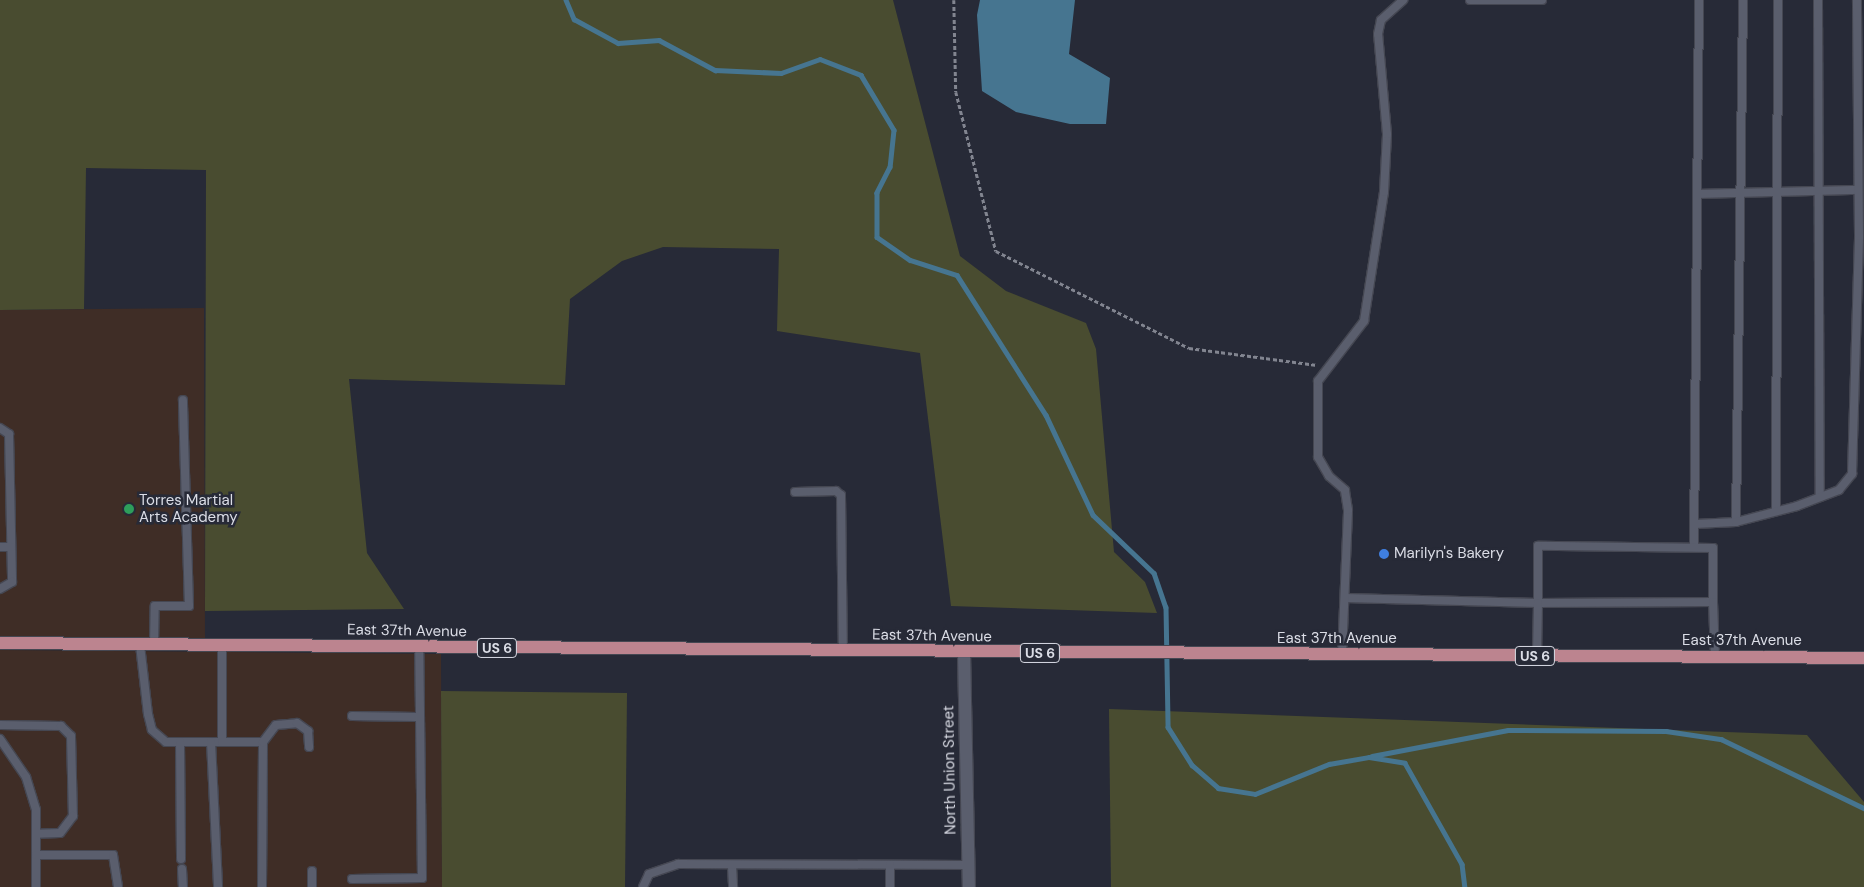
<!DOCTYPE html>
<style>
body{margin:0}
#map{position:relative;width:1864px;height:887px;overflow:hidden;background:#272a37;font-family:"DM Sans",sans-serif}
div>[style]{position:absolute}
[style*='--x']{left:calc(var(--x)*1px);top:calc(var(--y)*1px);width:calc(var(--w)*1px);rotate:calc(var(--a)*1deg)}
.commercial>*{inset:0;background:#3f2d26}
.green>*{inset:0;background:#494c30}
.water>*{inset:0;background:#467590}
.stream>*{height:4.5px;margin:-2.25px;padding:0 2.25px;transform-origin:2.25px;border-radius:2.25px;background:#467590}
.path>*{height:2.5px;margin-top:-1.25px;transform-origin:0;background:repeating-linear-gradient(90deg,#828590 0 4px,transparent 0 6.5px)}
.roads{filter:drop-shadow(1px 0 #454752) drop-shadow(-1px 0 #454752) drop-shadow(0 1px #454752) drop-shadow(0 -1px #454752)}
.service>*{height:8px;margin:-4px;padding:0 4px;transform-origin:4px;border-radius:4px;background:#5a5e6d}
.minor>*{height:12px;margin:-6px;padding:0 6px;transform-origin:6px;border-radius:6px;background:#5a5e6d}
.primary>*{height:12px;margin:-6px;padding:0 6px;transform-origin:6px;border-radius:6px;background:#bc848f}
.dots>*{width:14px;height:14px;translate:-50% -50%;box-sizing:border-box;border:2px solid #272a37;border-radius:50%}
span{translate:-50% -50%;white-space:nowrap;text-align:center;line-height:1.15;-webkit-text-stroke:5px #272a37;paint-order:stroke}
.shield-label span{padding:1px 4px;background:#272a37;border:1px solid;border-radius:4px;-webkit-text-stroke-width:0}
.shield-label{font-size:14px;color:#dbdde6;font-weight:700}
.poi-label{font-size:15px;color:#dbdde6}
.left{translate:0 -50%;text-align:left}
.street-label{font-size:15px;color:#dbdde6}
</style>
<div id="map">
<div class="commercial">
<i style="clip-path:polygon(204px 308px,205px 641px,0 638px,0 310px)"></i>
<i style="clip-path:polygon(0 650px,441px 654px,442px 887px,0 887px)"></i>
</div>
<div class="green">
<i style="clip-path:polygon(0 0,893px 0,960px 256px,1006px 291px,1086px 323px,1096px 349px,1114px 552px,1145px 582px,1157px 613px,951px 606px,920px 353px,777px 331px,779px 249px,663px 247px,622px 261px,570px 299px,565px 385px,349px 379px,367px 553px,404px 609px,205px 611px,206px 170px,86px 168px,84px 309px,0 310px)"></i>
<i style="clip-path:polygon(441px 691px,627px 693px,625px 887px,442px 887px)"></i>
<i style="clip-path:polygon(1109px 709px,1807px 735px,1864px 802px,1864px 887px,1111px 887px)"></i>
</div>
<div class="water">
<i style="clip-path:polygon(980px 0,1075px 0,1069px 54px,1110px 78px,1106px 124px,1070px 124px,1016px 112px,982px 91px,977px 15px)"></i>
</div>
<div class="stream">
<i style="--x:566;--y:0;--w:21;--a:67"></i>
<i style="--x:574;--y:19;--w:50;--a:28.6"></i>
<i style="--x:618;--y:43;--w:41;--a:-4.2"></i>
<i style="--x:659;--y:40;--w:64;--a:28.2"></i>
<i style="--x:715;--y:70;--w:66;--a:2.6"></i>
<i style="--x:781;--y:73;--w:41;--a:-19.7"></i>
<i style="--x:820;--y:59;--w:44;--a:21.3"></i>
<i style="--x:861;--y:75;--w:64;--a:59"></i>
<i style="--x:894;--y:130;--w:37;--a:96"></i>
<i style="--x:890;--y:167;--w:29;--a:117"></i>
<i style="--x:877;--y:193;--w:44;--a:90"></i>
<i style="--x:877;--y:237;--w:40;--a:34.9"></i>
<i style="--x:910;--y:260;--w:49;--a:17.7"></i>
<i style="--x:957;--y:275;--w:166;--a:57.6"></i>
<i style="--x:1046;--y:415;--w:110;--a:64.8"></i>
<i style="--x:1093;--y:515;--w:84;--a:43.6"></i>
<i style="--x:1154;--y:573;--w:36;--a:71"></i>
<i style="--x:1166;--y:607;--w:120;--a:89"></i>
<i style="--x:1168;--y:727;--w:45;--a:57.7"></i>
<i style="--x:1192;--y:765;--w:35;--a:41"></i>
<i style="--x:1218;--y:788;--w:37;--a:9"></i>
<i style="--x:1255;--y:794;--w:80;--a:-22.1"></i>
<i style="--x:1329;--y:764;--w:41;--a:-9.9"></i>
<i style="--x:1369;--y:757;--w:36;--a:9"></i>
<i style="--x:1405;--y:763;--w:116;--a:60.6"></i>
<i style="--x:1462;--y:864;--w:23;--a:83"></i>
<i style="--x:1372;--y:756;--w:138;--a:-10.8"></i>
<i style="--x:1508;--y:730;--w:158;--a:0.4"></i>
<i style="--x:1666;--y:731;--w:56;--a:8.3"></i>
<i style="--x:1721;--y:739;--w:159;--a:25.8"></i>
</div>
<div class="path">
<i style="--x:954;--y:0;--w:92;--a:88.8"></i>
<i style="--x:956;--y:92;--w:164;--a:75.9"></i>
<i style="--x:996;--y:251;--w:216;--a:26.7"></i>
<i style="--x:1189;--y:348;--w:129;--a:7.6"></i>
</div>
<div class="roads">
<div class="service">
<i style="--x:1470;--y:0;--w:72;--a:0"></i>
<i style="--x:1818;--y:0;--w:497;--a:89.8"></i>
<i style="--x:1700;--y:194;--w:157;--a:-1.5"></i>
<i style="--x:0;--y:428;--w:11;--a:34"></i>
<i style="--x:9;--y:434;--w:148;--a:88.8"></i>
<i style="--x:12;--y:582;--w:14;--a:150"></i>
<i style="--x:795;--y:492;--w:41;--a:-1.4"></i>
<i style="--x:836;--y:491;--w:6;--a:39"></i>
<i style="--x:841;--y:495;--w:157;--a:89.3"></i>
<i style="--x:1776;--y:511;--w:511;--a:-89.78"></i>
<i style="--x:1736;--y:522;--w:522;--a:-89.23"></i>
<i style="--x:1695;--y:524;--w:41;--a:-2.8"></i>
<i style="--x:1736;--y:522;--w:63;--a:-14.7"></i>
<i style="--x:1797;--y:506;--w:45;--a:-20.9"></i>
<i style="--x:1839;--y:490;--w:21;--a:-51"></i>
<i style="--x:1852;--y:474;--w:238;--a:-88.3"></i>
<i style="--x:1859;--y:236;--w:236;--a:-90.5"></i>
<i style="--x:0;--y:547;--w:11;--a:0"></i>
<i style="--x:1694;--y:547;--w:547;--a:-89.48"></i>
<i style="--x:1345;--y:598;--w:193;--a:1.5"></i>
<i style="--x:1538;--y:603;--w:175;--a:-0.3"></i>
<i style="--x:1713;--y:602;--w:54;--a:-90"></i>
<i style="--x:1713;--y:548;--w:175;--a:-179.3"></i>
<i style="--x:1538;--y:546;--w:57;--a:90"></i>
<i style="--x:1538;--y:603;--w:53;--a:91.1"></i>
<i style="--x:1713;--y:602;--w:55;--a:87.9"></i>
<i style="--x:140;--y:645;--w:69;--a:83.4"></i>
<i style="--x:148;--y:714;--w:16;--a:76"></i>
<i style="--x:152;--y:730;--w:18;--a:41"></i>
<i style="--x:166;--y:742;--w:56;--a:0"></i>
<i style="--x:222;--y:742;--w:96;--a:-90"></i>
<i style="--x:154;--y:645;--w:39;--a:-89"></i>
<i style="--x:155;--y:606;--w:34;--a:0"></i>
<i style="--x:189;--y:606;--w:206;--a:-91.7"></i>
<i style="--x:1342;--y:655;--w:145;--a:-87.6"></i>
<i style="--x:1348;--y:510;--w:20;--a:-99"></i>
<i style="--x:1345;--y:490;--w:21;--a:-139"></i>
<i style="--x:1329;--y:476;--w:22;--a:-120"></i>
<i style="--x:1318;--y:457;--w:76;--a:-90"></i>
<i style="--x:1318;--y:381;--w:76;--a:-52.5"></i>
<i style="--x:1364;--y:321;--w:131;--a:-81.2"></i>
<i style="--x:1384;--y:192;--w:58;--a:-87"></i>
<i style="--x:1387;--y:134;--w:100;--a:-95.1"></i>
<i style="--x:1378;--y:34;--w:14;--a:-78"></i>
<i style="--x:1381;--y:20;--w:30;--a:-42"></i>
<i style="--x:352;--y:716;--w:65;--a:0.9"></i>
<i style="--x:0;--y:725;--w:61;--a:0.9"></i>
<i style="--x:61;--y:726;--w:14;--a:45"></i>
<i style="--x:71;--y:736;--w:80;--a:88.6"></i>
<i style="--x:73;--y:816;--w:21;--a:127"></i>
<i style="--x:60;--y:833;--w:24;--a:178"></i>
<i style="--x:0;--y:739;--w:46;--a:55.6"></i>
<i style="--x:26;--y:777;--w:34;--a:73"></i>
<i style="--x:36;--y:810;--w:77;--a:90"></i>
<i style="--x:180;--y:742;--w:117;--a:89.5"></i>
<i style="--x:211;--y:742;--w:145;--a:87.2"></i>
<i style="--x:222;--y:742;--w:41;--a:0"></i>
<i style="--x:36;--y:855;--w:77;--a:0"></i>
<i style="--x:113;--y:855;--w:32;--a:81"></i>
<i style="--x:732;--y:866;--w:21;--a:87"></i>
<i style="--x:182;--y:869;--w:18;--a:87"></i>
<i style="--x:312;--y:871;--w:16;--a:90"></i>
<i style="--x:352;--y:879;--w:70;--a:-0.8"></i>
<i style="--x:422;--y:878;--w:230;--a:-90.7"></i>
<i style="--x:262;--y:887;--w:145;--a:-89.6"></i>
<i style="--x:263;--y:742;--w:21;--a:-53"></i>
<i style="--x:276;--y:725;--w:21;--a:-5"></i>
<i style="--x:297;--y:723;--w:14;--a:36"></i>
<i style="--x:308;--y:731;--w:16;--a:86"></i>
<i style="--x:643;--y:887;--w:14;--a:-65"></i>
<i style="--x:649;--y:874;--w:31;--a:-19"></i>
<i style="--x:678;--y:864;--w:291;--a:0.2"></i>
<i style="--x:890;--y:887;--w:22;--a:-90"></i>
</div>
<div class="minor">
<i style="--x:964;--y:653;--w:234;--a:88.8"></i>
</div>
<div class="primary">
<i style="--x:0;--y:643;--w:1864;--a:0.46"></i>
</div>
</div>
<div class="dots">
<i style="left:129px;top:509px;background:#2e9e5b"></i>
<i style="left:1384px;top:554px;background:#3f7fe0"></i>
</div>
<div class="shield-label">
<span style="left:497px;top:648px">US 6</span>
<span style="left:1040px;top:653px">US 6</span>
<span style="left:1535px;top:656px">US 6</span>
</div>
<div class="poi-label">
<span class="left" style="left:139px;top:509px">Torres Martial<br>Arts Academy</span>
<span class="left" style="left:1394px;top:554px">Marilyn's Bakery</span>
</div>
<div class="street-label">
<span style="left:407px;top:631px;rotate:1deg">East 37th Avenue</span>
<span style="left:932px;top:636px;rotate:1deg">East 37th Avenue</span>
<span style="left:1337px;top:639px">East 37th Avenue</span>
<span style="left:1742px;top:641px">East 37th Avenue</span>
<span style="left:950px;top:770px;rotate:-91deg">North Union Street</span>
</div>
</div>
